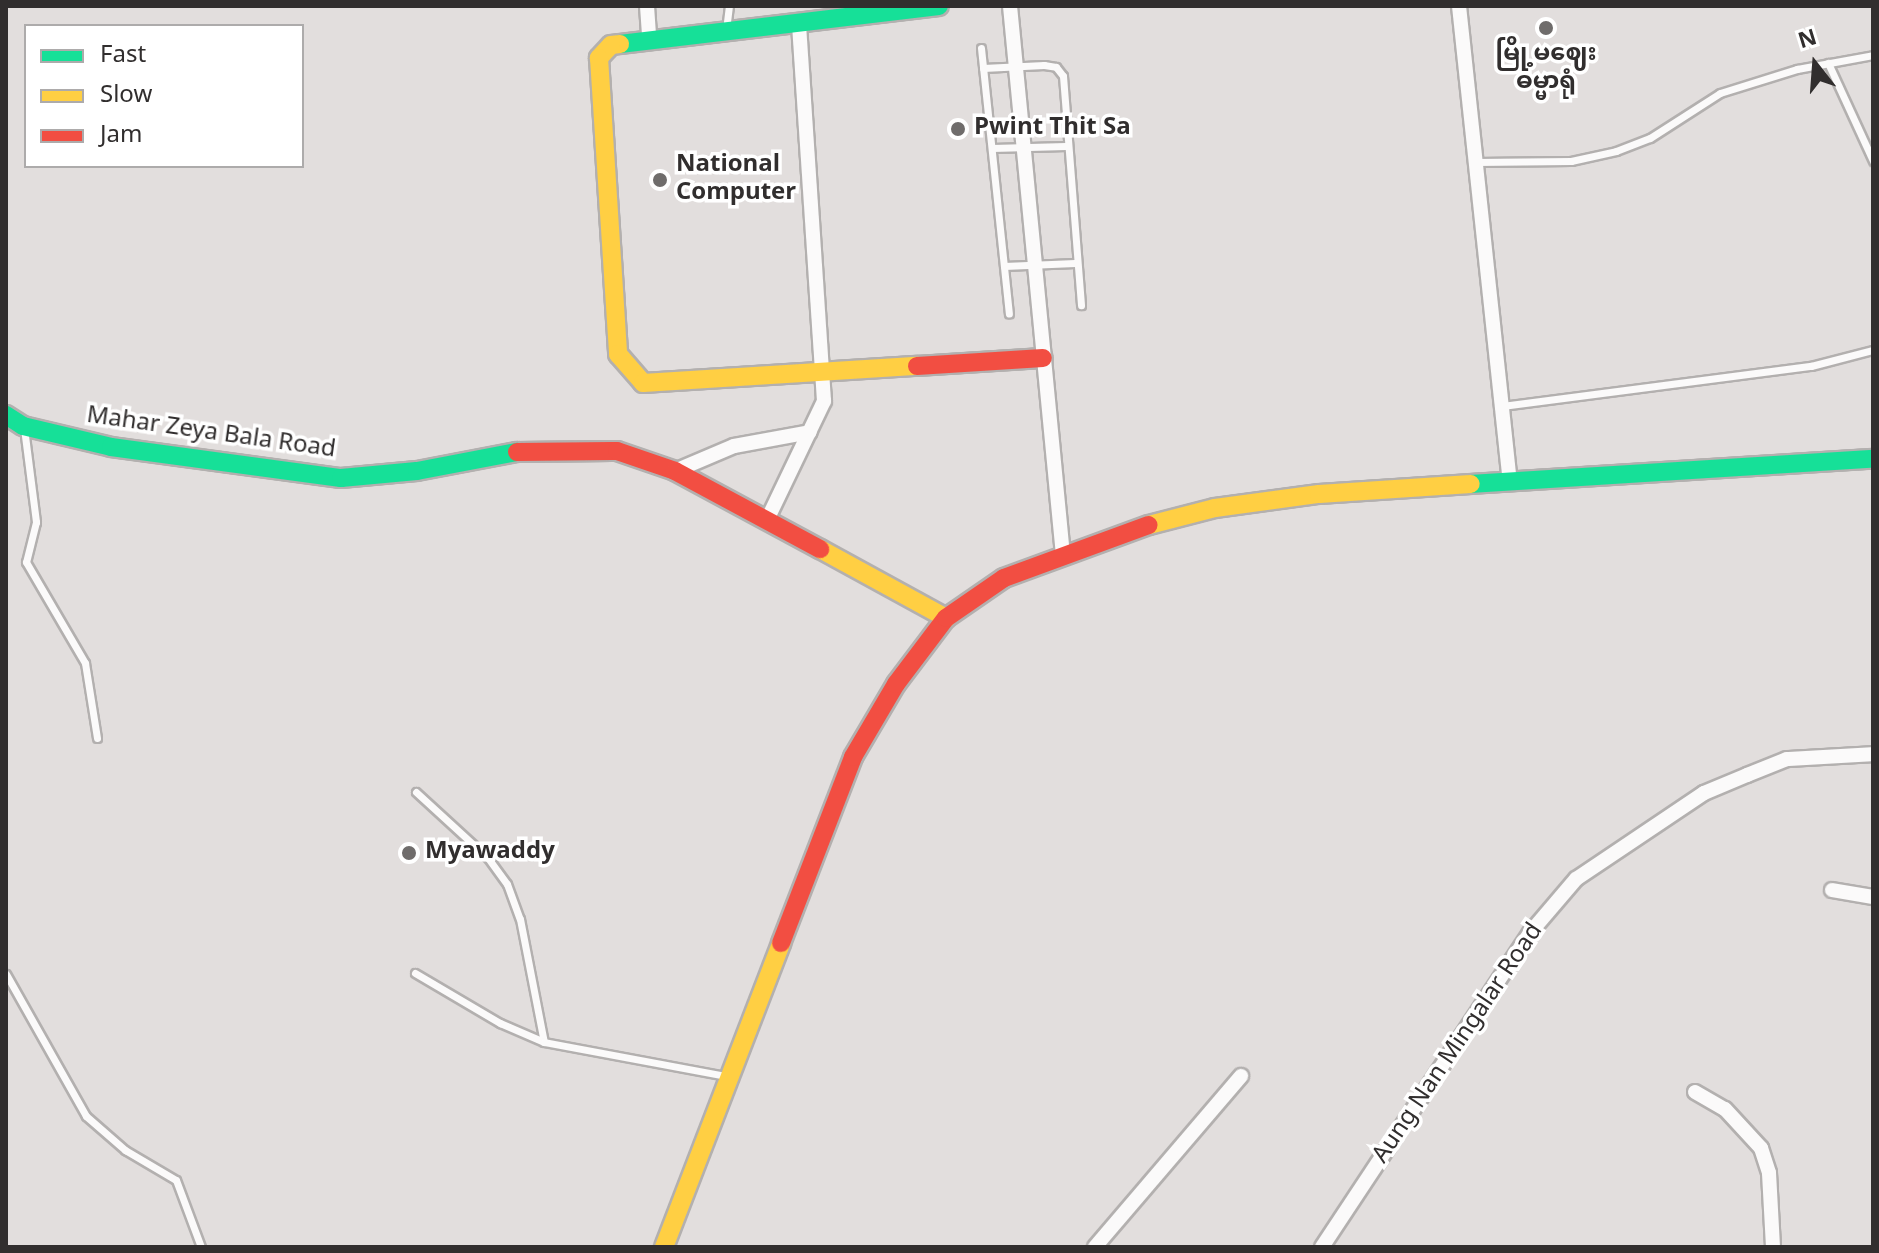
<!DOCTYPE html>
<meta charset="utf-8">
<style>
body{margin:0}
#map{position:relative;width:1879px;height:1253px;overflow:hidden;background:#e2dedd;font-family:Georgia,"Noto Sans Myanmar",serif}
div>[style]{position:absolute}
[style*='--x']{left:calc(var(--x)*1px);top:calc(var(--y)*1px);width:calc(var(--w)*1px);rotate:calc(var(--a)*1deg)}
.roads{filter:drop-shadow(2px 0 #b3b0af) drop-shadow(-2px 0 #b3b0af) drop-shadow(0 2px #b3b0af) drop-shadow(0 -2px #b3b0af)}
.lane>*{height:7px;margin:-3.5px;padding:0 3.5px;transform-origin:3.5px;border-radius:3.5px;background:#fbfafa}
.street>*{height:14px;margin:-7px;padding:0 7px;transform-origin:7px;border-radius:7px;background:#fbfafa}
.fast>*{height:18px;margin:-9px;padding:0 9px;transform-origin:9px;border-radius:9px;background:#16e098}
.slow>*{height:18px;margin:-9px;padding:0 9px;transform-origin:9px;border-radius:9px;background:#ffcf43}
.jam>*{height:18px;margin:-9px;padding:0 9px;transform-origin:9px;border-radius:9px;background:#f24e42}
.dots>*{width:22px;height:22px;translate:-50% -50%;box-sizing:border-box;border:4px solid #fff;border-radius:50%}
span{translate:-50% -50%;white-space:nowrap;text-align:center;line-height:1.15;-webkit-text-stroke:7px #fff;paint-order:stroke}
.poi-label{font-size:24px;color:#312e2e;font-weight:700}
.left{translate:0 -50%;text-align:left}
.street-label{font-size:24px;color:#312e2e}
.frame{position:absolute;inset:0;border:8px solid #312e2e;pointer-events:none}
.legend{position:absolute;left:24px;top:24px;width:280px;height:144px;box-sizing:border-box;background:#fff;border:2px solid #adabab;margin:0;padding:10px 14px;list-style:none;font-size:24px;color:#312e2e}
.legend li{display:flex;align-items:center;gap:16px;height:40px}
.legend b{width:40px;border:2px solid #adabab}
.north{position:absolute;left:1775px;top:24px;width:80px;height:80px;-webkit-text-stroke:6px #fff;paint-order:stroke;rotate:343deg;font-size:22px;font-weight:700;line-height:32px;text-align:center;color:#312e2e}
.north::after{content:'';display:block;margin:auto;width:28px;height:36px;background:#312e2e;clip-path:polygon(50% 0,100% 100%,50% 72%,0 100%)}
</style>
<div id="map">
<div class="roads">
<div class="lane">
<i style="--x:726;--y:30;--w:24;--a:-83"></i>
<i style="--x:981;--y:48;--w:267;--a:84"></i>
<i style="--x:1828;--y:63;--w:108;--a:65.3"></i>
<i style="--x:983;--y:68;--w:61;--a:-2.8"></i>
<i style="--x:1044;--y:65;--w:12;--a:9"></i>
<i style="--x:1056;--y:67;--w:11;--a:52"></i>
<i style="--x:1063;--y:76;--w:230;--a:85.5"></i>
<i style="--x:992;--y:148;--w:74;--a:-1.5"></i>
<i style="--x:1476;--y:162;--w:95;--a:-0.6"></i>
<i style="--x:1571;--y:161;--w:46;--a:-12.5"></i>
<i style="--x:1616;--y:151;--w:36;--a:-21"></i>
<i style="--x:1650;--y:138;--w:83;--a:-32.7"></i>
<i style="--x:1720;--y:93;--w:81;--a:-17.3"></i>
<i style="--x:1797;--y:69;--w:77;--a:-10.4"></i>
<i style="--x:1004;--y:266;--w:71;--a:-2.4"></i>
<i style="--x:1502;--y:406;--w:312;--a:-7.4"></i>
<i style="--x:1811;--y:366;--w:64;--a:-14.5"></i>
<i style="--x:24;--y:428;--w:95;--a:82.7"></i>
<i style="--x:36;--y:522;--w:41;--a:104"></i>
<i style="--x:26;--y:562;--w:117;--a:59.7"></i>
<i style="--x:85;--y:663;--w:76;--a:80.9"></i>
<i style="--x:416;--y:792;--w:98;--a:42.5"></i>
<i style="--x:488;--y:858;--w:32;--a:54"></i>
<i style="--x:507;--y:884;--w:37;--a:70"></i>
<i style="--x:520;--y:919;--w:125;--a:79"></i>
<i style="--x:415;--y:973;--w:99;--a:30.5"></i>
<i style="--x:500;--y:1023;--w:48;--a:23.4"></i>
<i style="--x:544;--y:1042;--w:185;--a:10.6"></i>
<i style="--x:6;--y:974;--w:163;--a:60.6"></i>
<i style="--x:86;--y:1116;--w:52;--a:41.1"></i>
<i style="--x:125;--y:1150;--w:59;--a:30.5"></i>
<i style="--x:176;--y:1180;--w:72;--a:69.5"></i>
</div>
<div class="street">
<i style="--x:647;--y:6;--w:31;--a:86"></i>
<i style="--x:1010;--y:6;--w:552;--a:84.49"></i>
<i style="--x:1459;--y:6;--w:479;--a:83.9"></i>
<i style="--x:675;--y:471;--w:64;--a:-23"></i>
<i style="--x:734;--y:446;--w:77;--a:-10.4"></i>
<i style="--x:768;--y:518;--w:130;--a:-64.4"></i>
<i style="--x:824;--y:401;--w:380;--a:-93.8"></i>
<i style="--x:1832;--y:890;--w:42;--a:9.7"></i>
<i style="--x:1695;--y:1092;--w:34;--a:30"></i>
<i style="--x:1725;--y:1109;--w:53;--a:47.3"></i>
<i style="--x:1761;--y:1148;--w:26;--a:72"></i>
<i style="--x:1769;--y:1173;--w:74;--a:86.9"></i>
<i style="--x:1095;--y:1247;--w:225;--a:-49.5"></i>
<i style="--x:1322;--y:1247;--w:377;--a:-56.5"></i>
<i style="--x:1530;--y:933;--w:71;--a:-49.6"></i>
<i style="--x:1576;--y:879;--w:154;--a:-33.9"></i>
<i style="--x:1704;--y:793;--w:47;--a:-22.7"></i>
<i style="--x:1747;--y:775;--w:43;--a:-21.8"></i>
<i style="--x:1787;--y:759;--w:86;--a:-3.3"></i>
</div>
<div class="fast">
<i style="--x:620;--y:44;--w:321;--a:-6.8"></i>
<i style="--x:6;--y:415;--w:20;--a:33"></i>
<i style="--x:23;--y:426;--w:90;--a:13.4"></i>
<i style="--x:111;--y:447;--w:232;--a:7.7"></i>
<i style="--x:341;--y:478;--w:76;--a:-5.3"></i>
<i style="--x:417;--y:471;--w:102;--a:-10.8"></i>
<i style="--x:1471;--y:484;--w:403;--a:-3.6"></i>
</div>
<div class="slow">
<i style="--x:620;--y:44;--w:9;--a:174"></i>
<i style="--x:611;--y:45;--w:18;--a:133"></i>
<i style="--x:599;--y:58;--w:297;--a:86.3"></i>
<i style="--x:618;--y:354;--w:38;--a:49"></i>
<i style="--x:643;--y:383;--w:275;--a:-3.6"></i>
<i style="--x:1149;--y:525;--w:68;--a:-14.4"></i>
<i style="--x:1215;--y:508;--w:105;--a:-7.7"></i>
<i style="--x:1319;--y:494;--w:152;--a:-3.8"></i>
<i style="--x:820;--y:549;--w:144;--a:28.7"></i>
<i style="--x:664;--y:1247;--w:326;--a:-68.9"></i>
</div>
<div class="jam">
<i style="--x:917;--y:366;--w:126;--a:-3.6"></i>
<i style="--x:517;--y:452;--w:100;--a:-0.6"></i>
<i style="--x:617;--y:451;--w:61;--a:19"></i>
<i style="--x:675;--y:471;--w:165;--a:28.3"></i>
<i style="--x:781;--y:943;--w:199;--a:-68.8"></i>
<i style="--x:853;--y:757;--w:85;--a:-59.5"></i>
<i style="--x:896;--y:684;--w:83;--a:-52.9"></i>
<i style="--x:946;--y:618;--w:70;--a:-34.6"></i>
<i style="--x:1004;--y:578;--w:154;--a:-20.1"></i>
</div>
</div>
<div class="dots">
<i style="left:1546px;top:28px;background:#6f6c6b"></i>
<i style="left:958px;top:129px;background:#6f6c6b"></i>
<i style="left:660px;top:180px;background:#6f6c6b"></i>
<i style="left:409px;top:853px;background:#6f6c6b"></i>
</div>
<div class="poi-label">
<span style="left:1546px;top:69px">မြို့မဈေး<br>ဓမ္မာရုံ</span>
<span class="left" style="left:974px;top:129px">Pwint Thit Sa</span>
<span class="left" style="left:676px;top:180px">National<br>Computer</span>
<span class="left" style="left:425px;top:853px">Myawaddy</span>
</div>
<div class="street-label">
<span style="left:211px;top:434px;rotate:8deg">Mahar Zeya Bala Road</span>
<span style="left:1459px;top:1044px;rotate:-56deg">Aung Nan Mingalar Road</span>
</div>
<div class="frame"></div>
<ul class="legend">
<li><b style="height:10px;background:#16e098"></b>Fast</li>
<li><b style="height:10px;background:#ffcf43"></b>Slow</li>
<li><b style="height:10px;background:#f24e42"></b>Jam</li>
</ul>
<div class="north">N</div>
</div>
